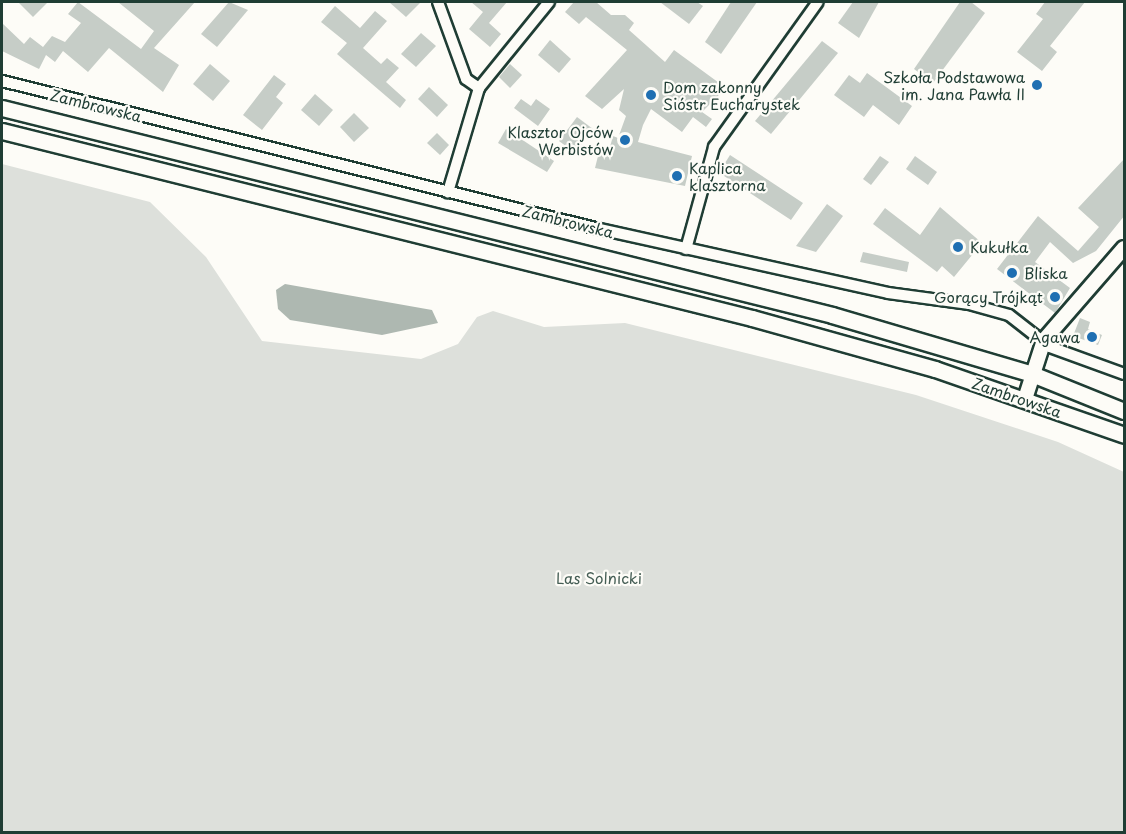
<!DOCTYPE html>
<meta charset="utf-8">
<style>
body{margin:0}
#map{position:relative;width:1126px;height:834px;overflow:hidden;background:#fdfcf7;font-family:"Playpen Sans",sans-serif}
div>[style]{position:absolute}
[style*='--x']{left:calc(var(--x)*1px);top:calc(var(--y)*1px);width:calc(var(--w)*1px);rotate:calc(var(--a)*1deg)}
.green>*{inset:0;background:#dde0db}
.water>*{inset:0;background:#aeb8b1}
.building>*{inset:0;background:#c6cdc7}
.roads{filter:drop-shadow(2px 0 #1f3d34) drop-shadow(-2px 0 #1f3d34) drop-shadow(0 2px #1f3d34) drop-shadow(0 -2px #1f3d34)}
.minor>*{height:10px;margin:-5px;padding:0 5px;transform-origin:5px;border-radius:5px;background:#fdfcf7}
.tertiary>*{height:14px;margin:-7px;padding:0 7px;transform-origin:7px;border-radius:7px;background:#fdfcf7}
.secondary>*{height:15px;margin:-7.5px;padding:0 7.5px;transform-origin:7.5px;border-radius:7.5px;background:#fdfcf7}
.dots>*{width:16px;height:16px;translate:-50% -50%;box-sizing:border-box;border:3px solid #fdfcf7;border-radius:50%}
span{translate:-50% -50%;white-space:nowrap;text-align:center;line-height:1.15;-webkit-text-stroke:4.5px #fdfcf7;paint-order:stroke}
.poi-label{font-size:15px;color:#1f3d34}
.right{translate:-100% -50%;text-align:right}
.left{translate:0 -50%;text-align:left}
.street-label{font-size:15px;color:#1f3d34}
.park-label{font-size:15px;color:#455e55}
.frame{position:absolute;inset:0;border:3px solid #1f3d34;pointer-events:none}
</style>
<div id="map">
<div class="green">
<i style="clip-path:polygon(2px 164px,150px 202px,206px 257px,262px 341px,421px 359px,458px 344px,477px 317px,493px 311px,544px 327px,625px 323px,916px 395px,1058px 442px,1124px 472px,1124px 832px,2px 832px)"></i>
</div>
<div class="water">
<i style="clip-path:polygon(285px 284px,432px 310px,438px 323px,382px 335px,290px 320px,278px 309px,276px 290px)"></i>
</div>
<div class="building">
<i style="clip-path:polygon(18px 2px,48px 2px,33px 17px)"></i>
<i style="clip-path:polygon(78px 2px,141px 49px,154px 31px,118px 2px,195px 2px,154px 48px,179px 65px,163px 92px,109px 48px,88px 72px,63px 51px,55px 62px,46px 55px,39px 69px,2px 51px,2px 23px,24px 44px,30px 37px,43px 47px,52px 36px,65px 42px,81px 23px,68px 14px)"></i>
<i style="clip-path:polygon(229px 2px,248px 10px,217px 47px,201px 34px)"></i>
<i style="clip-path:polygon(389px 2px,421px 2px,406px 17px)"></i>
<i style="clip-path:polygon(471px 2px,507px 2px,489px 23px,501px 34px,490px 47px,469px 29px,483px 12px)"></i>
<i style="clip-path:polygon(574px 2px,596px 2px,611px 15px,625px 15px,634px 23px,629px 30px,665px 62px,674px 50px,726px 88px,702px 112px,712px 119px,706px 127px,693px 117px,682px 132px,651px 109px,643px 125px,638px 142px,692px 156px,685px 186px,595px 168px,599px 152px,608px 154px,613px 136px,618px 138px,626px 116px,619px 110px,624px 89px,602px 109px,585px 96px,627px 50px,586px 17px,579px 24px,565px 12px)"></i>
<i style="clip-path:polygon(660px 2px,697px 2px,703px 6px,689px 24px)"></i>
<i style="clip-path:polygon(731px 2px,757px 2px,721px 54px,705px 42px)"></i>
<i style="clip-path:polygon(853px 2px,879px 2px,859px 38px,838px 23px)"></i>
<i style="clip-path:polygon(960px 2px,971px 2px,985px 13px,933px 83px,914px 69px)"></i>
<i style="clip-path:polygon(1045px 2px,1085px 2px,1050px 46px,1057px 52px,1042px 71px,1017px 52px,1043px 19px,1036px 14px)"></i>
<i style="clip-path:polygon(335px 6px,360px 28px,375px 11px,387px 21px,363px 48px,381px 64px,387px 58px,399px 68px,386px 82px,406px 100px,400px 108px,337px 54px,347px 43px,321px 22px)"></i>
<i style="clip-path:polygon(421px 33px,436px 46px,416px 67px,401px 54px)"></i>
<i style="clip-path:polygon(550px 40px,571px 59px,559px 73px,538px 55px)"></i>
<i style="clip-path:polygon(822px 41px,838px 53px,771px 134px,755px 121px)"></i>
<i style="clip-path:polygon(210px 64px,230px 81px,213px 101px,193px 84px)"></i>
<i style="clip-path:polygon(510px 64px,522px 75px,510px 88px,499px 77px)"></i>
<i style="clip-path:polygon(867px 73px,912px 106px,899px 125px,873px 105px,864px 117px,834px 95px,849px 75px,860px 83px)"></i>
<i style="clip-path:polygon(274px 75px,286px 84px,276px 97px,283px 103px,262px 130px,243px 115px)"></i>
<i style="clip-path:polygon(429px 87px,448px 105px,437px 117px,418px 99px)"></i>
<i style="clip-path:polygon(315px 94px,333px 110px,319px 126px,301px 110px)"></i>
<i style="clip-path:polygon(521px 99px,531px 106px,536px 99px,550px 109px,538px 126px,514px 108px)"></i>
<i style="clip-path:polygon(354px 113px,369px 128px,354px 142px,340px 127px)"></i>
<i style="clip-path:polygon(577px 117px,593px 129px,575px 153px,559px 141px)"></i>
<i style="clip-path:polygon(506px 129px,554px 161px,547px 172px,498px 143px)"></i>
<i style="clip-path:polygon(437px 133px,449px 145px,440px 155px,427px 143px)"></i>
<i style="clip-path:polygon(730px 155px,803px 203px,791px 220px,718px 172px,723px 164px,729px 166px,725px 163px)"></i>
<i style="clip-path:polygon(880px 156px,889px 162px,871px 185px,863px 179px)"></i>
<i style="clip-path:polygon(915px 156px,937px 172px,928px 185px,906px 169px)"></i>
<i style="clip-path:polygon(1125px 158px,1125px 215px,1096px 251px,1073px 263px,1050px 242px,1035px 262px,1070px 288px,1055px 313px,997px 269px,1038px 216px,1078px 251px,1099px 227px,1078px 208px)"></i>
<i style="clip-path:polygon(827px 204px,843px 216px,816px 252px,796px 246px)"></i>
<i style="clip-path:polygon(940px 207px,982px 243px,954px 277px,942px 266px,937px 272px,873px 224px,885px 208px,920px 235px)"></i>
<i style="clip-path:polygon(863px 252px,909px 262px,907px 272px,860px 262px)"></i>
<i style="clip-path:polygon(1080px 318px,1090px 322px,1088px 329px,1102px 335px,1098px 345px,1073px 336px)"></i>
</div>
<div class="roads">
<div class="minor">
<i style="--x:438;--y:2;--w:82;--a:70"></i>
<i style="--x:466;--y:79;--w:16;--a:35"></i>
<i style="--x:479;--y:88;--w:109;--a:106.6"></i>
<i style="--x:2;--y:81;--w:611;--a:13.92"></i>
<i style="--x:595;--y:228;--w:300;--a:12.5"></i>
<i style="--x:888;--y:293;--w:82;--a:7.7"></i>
<i style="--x:969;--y:304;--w:41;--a:15.4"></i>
<i style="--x:1009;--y:315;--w:52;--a:38"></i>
<i style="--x:1050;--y:347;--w:79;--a:20"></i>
<i style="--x:479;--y:88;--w:111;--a:-50.9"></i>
<i style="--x:686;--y:249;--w:106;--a:-74.6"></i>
<i style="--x:714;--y:147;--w:178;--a:-54.4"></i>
</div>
<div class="tertiary">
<i style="--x:1025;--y:399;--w:62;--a:-72.1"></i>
<i style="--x:1044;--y:340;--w:122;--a:-49"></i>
</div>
<div class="secondary">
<i style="--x:2;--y:108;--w:855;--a:14"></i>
<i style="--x:832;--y:315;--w:209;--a:16.4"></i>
<i style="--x:1032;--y:374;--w:99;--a:21.9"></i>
<i style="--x:2;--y:131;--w:773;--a:14"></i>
<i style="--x:752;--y:318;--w:190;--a:15.6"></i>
<i style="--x:935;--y:369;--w:200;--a:19.2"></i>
</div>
</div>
<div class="dots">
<i style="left:1037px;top:85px;background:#1f6fb2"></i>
<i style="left:651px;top:95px;background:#1f6fb2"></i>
<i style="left:625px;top:140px;background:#1f6fb2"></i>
<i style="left:677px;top:176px;background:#1f6fb2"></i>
<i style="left:958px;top:247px;background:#1f6fb2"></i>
<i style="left:1012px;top:273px;background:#1f6fb2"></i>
<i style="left:1055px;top:297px;background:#1f6fb2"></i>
<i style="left:1092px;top:337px;background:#1f6fb2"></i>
</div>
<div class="poi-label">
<span class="right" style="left:1025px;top:85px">Szkoła Podstawowa<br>im. Jana Pawła II</span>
<span class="left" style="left:663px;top:95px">Dom zakonny<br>Sióstr Eucharystek</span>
<span class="right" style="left:613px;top:140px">Klasztor Ojców<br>Werbistów</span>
<span class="left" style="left:689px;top:176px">Kaplica<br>klasztorna</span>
<span class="left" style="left:970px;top:247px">Kukułka</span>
<span class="left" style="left:1024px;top:273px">Bliska</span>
<span class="right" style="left:1043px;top:297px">Gorący Trójkąt</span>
<span class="right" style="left:1080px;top:337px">Agawa</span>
</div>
<div class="street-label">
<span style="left:96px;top:105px;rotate:14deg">Zambrowska</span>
<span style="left:568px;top:221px;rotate:14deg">Zambrowska</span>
<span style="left:1017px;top:397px;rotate:19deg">Zambrowska</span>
</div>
<div class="park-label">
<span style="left:599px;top:578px">Las Solnicki</span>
</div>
<div class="frame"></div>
</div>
